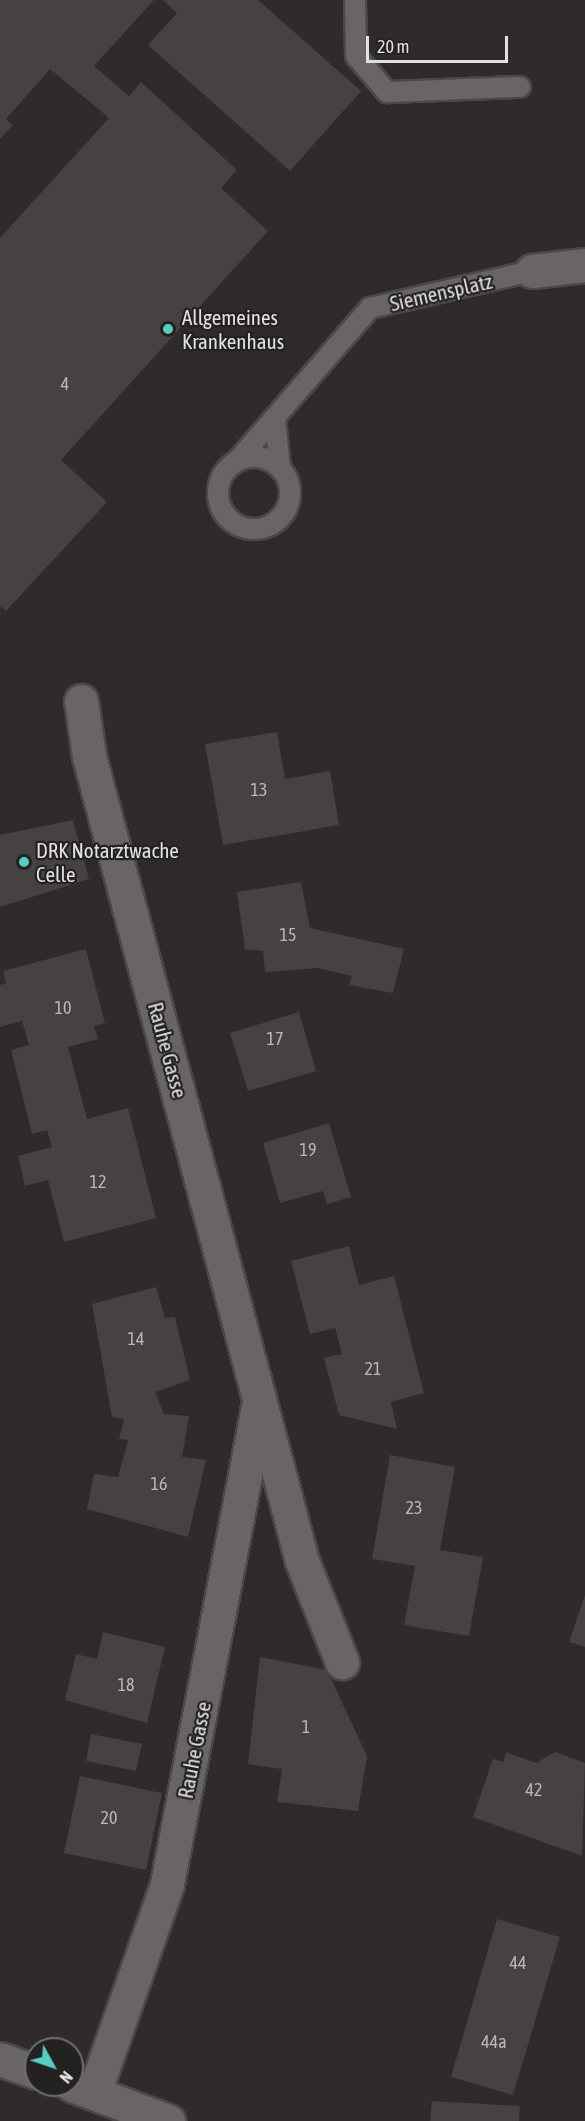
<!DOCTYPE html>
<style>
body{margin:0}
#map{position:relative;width:585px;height:2121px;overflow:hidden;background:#2e2b2a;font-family:"Asap Condensed",sans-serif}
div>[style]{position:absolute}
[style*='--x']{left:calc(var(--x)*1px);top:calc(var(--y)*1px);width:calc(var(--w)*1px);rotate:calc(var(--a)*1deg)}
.building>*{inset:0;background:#454241}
.roads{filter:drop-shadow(2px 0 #4b4848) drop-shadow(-2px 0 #4b4848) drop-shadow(0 2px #4b4848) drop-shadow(0 -2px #4b4848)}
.service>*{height:20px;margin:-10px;padding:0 10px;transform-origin:10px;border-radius:10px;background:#686564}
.service>.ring{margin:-10px;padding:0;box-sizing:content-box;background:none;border:20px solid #686564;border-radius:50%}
.minor>*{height:33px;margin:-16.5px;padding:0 16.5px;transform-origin:16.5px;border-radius:16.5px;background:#686564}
.dots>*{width:16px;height:16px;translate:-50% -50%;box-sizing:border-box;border:3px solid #242121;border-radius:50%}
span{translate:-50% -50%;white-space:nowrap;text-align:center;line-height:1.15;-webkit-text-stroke:4.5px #242121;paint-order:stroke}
.number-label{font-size:18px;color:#bbb8b8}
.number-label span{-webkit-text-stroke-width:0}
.street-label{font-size:21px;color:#e2e0e0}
.poi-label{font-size:21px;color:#e2e0e0}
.left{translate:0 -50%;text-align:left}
.north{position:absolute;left:24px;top:2037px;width:60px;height:60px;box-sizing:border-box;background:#242121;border:2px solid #706d6d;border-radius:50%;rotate:130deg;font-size:16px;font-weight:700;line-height:24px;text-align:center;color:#e2e0e0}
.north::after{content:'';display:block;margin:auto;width:21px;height:27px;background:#57cec2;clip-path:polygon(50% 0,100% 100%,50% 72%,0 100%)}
.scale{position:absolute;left:366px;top:36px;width:142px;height:27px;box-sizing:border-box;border:3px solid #e2e0e0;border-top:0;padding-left:8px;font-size:18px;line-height:21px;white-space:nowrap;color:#e2e0e0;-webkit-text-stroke:4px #242121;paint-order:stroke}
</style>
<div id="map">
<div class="building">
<i style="clip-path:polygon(0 0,154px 0,94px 66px,129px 96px,141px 82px,237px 170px,221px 188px,268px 231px,61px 460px,107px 502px,6px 611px,0 606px,0 238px,109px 118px,50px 69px,6px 119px,13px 125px,0 139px)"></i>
<i style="clip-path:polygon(163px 0,258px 0,361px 91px,290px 171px,148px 45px,177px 13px)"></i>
<i style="clip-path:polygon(277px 732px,285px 779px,330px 771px,339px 825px,223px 845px,205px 744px)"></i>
<i style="clip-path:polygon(73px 820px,89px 879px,0 907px,0 835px)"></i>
<i style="clip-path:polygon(301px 882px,310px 928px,404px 949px,393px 993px,349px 985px,352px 976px,318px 968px,265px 972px,263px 951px,245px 949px,237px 892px)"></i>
<i style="clip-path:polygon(86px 949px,105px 1023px,94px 1026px,98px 1039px,68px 1047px,87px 1119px,128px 1108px,156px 1218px,64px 1242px,48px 1180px,25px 1186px,18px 1156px,52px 1147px,47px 1130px,32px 1134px,11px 1050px,29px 1045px,22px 1021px,0 1027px,0 985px,6px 983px,3px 971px)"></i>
<i style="clip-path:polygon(299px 1012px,316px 1071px,248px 1091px,230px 1033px)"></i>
<i style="clip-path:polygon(329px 1123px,351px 1197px,327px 1204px,323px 1191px,280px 1203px,263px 1143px)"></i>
<i style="clip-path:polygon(349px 1246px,359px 1285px,394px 1276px,424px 1393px,391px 1402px,397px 1429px,339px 1415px,324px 1358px,342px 1354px,335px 1328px,310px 1334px,291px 1261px)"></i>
<i style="clip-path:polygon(156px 1287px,165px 1318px,175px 1317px,190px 1380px,155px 1392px,164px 1414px,189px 1416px,182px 1457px,206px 1460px,188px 1537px,87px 1509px,94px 1474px,118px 1477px,128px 1440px,119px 1439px,124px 1419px,112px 1417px,92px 1304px)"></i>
<i style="clip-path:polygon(390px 1455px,455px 1467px,440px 1550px,483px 1557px,469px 1636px,404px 1625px,415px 1566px,372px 1559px)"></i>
<i style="clip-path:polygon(585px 1595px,585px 1647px,569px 1642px)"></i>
<i style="clip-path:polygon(103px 1632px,165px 1647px,147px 1723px,65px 1700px,76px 1654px,97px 1659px)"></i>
<i style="clip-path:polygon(260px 1657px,327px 1670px,367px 1756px,358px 1811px,277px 1802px,282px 1769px,248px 1764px)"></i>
<i style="clip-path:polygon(91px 1734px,142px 1744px,136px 1771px,86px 1761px)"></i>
<i style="clip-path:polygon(506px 1752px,536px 1763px,555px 1752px,585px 1763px,582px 1856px,473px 1817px,493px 1759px,503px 1762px)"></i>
<i style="clip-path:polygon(80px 1776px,162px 1793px,146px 1870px,64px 1853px)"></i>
<i style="clip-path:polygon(497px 1919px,560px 1937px,513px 2095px,451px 2077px)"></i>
<i style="clip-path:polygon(432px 2101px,520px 2106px,519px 2121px,430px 2121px)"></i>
</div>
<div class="roads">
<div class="service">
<i style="--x:355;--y:0;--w:56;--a:89"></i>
<i style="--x:356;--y:56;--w:48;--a:49.3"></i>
<i style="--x:387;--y:92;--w:133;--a:-2.2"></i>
<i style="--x:275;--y:419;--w:49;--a:84.2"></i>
<i class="ring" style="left:218px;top:457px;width:52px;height:52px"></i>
<i style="--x:237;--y:461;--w:203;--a:-49"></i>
<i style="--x:370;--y:308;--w:166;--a:-12.9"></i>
</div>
<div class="minor">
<i style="--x:532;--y:271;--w:53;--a:-6.5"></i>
<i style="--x:81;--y:701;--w:56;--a:81.7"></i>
<i style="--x:89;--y:756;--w:833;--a:75.18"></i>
<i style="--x:302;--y:1561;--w:109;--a:68.4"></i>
<i style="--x:0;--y:2059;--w:38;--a:20"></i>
<i style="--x:72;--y:2085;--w:103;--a:20.6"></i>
<i style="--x:94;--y:2093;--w:221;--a:-70.7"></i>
<i style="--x:167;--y:1884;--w:485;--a:-79.2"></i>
</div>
</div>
<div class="dots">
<i style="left:168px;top:329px;background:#57cec2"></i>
<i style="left:24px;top:862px;background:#57cec2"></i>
</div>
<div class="number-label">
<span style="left:65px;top:384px">4</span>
<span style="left:259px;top:790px">13</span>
<span style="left:288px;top:935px">15</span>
<span style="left:63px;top:1008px">10</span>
<span style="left:275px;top:1039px">17</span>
<span style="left:308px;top:1150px">19</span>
<span style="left:98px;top:1182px">12</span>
<span style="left:136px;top:1339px">14</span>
<span style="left:373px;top:1369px">21</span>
<span style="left:159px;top:1484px">16</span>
<span style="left:414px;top:1508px">23</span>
<span style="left:126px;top:1685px">18</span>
<span style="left:306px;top:1727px">1</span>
<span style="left:534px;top:1790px">42</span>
<span style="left:109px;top:1818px">20</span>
<span style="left:518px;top:1963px">44</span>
<span style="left:494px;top:2042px">44a</span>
</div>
<div class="street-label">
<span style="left:441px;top:292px;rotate:-13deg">Siemensplatz</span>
<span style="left:168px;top:1050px;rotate:75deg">Rauhe Gasse</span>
<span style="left:194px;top:1750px;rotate:-79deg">Rauhe Gasse</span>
</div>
<div class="poi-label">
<span class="left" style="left:182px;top:329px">Allgemeines<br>Krankenhaus</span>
<span class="left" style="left:36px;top:862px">DRK Notarztwache<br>Celle</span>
</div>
<div class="north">N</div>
<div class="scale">20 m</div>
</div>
